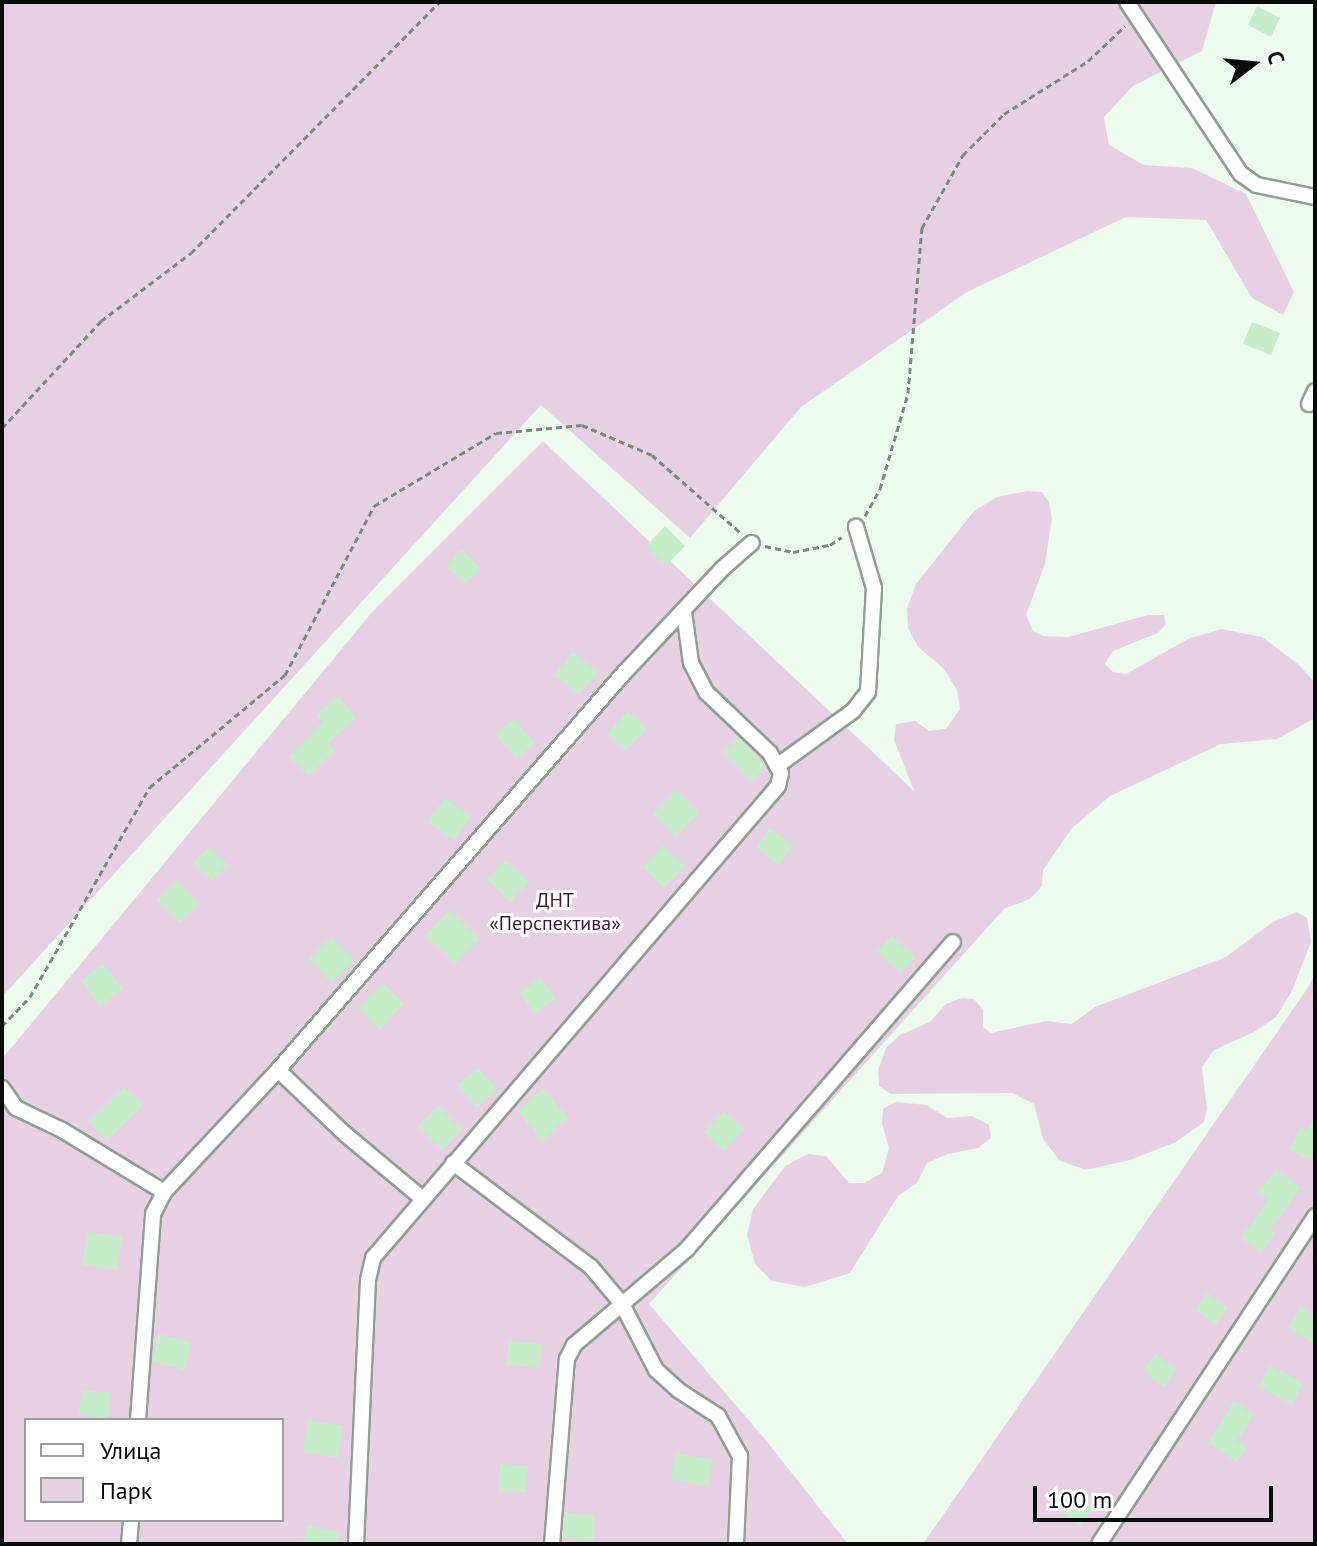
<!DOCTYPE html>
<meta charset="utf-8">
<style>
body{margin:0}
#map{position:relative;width:1317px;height:1546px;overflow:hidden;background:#edfbee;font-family:"PT Sans",sans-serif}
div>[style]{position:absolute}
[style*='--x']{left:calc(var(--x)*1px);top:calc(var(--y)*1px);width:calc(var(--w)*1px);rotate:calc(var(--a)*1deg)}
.green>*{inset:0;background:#e8d0e4}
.building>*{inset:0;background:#c6ecca}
.path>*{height:3px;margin-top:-1.5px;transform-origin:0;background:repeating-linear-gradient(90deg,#7f8880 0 6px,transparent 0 10px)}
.roads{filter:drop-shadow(2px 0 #919e92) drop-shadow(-2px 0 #919e92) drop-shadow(0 2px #919e92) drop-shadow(0 -2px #919e92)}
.minor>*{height:14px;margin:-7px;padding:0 7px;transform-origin:7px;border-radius:7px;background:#fff}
span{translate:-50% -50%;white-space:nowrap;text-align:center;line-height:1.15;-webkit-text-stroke:6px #fff;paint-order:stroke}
.park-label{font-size:20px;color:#42143d}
.frame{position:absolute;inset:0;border:4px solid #080d09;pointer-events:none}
.legend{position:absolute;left:24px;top:1418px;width:260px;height:104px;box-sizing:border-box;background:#fff;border:2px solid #9c9e9d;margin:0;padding:10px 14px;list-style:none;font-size:24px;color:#080d09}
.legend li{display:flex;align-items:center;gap:16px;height:40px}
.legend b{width:40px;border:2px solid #9c9e9d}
.north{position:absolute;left:1213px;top:24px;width:80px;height:80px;-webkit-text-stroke:6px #fff;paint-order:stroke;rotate:74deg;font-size:22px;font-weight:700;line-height:32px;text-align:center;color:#080d09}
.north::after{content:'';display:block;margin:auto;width:28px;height:36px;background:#080d09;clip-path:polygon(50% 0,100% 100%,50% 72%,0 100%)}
.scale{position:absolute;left:1033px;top:1486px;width:240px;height:36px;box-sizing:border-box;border:4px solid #080d09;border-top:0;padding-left:10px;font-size:24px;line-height:28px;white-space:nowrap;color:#080d09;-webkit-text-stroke:6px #fff;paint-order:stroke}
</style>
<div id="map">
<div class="green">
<i style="clip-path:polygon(2px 2px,1216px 2px,1202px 51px,1133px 86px,1104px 117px,1109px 145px,1144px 165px,1192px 168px,1246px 194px,1294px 292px,1283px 315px,1252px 298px,1206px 220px,1126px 217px,967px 292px,801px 407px,690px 538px,541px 405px,2px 997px)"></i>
<i style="clip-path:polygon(evenodd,543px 441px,914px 791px,894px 740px,896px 724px,915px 721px,929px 731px,946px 729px,960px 709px,957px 690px,944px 669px,918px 647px,908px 628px,907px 608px,916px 584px,974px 511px,997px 497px,1027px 491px,1042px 492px,1049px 502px,1052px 518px,1045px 564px,1026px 615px,1033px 631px,1043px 636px,1068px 637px,1148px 615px,1164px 615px,1166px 624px,1158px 633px,1113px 651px,1105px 664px,1113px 672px,1126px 674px,1190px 638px,1222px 629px,1262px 637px,1299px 665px,1315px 683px,1315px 718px,1277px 739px,1221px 744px,1110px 796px,1072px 828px,1043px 870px,1042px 886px,1030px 899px,1004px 909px,649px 1304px,764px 1438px,848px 1544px,2px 1544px,2px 1059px,373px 611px,543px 441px,26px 1420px,282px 1420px,282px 1520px,26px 1520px,26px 1420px)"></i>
<i style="clip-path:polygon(1297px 912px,1307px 918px,1311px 942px,1292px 991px,1276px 1017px,1254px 1032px,1214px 1050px,1202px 1067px,1207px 1109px,1204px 1122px,1176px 1142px,1130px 1160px,1086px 1170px,1060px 1161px,1043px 1139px,1034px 1104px,1012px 1093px,891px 1094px,879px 1086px,878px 1070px,886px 1048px,900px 1035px,930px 1022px,946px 1004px,962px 998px,974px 999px,983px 1010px,983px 1027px,991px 1033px,1046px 1021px,1072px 1024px,1095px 1007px,1226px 957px,1273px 922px)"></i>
<i style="clip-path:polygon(1315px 973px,1315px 1544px,923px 1544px,1309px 986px)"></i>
<i style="clip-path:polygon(895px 1102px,927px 1105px,947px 1118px,972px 1116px,989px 1125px,991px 1138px,978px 1148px,948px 1154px,927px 1163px,917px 1183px,898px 1196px,850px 1273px,805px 1287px,772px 1281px,755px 1264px,747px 1235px,753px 1209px,785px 1166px,808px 1154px,826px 1156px,849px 1183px,864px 1183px,882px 1173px,889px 1148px,882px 1124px,883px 1109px)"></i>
</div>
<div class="building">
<i style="clip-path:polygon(1257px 6px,1280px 18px,1271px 37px,1248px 25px)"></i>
<i style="clip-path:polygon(1252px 322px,1280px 333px,1271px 355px,1243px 344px)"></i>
<i style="clip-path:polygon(665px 526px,685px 546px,666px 566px,646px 546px)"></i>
<i style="clip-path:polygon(461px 549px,481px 568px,466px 584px,446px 566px)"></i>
<i style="clip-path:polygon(573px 652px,598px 672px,579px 695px,554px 675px)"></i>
<i style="clip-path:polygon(338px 696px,357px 718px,328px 743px,335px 750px,309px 776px,289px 757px,323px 722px,317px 715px)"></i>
<i style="clip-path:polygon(627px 711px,647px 728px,626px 751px,607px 734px)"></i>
<i style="clip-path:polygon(514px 719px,535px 744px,516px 759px,495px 734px)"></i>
<i style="clip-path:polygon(739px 737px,766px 767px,751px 782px,723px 752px)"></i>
<i style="clip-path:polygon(676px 790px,699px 813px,676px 837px,653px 814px)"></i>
<i style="clip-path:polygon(445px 798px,471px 817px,454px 841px,427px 822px)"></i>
<i style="clip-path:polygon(770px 828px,793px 845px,779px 865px,756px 847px)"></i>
<i style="clip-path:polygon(663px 846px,685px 866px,664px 888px,643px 867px)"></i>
<i style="clip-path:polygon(209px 847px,228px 865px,211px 881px,193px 863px)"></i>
<i style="clip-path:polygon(506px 860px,529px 882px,510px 902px,487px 880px)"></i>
<i style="clip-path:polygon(176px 881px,199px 904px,180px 923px,157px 900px)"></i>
<i style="clip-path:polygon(450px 910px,479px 939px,455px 964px,425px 936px)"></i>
<i style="clip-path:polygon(891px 936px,916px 957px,901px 973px,877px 952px)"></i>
<i style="clip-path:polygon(332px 937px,355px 962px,332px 983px,309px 959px)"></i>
<i style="clip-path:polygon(103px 964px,123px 989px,100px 1007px,81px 981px)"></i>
<i style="clip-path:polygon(540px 978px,556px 999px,535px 1014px,519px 993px)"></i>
<i style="clip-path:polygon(382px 983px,404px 1004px,380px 1030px,358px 1008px)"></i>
<i style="clip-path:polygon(478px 1068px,497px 1090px,477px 1108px,457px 1085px)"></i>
<i style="clip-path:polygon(124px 1087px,143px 1105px,107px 1141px,88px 1122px)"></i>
<i style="clip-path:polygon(543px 1088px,568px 1118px,542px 1141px,517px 1111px)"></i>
<i style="clip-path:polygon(438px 1106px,462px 1130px,442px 1150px,418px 1126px)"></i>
<i style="clip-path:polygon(724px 1111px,744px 1130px,724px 1151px,704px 1132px)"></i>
<i style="clip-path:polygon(1315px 1117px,1315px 1152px,1310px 1161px,1289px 1149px,1301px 1127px,1306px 1130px)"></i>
<i style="clip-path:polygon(1276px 1169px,1301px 1188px,1270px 1230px,1275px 1233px,1261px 1253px,1241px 1238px,1268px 1200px,1258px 1192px)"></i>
<i style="clip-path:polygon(87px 1232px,122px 1237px,117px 1270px,82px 1265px)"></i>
<i style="clip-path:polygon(1207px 1293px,1228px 1308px,1215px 1325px,1195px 1310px)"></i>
<i style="clip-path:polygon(1301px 1307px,1315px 1316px,1315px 1345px,1288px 1328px)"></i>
<i style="clip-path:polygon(158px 1334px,191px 1342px,185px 1370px,152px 1362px)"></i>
<i style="clip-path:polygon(509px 1341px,542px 1344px,539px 1368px,506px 1365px)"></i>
<i style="clip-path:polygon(1155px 1354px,1177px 1370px,1164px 1387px,1142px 1371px)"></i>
<i style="clip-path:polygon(1270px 1365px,1303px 1383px,1292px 1405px,1259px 1387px)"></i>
<i style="clip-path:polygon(82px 1390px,111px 1393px,108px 1419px,79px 1415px)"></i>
<i style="clip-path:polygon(1234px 1401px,1254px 1415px,1237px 1441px,1247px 1447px,1237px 1462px,1208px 1443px)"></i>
<i style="clip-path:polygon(308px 1420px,343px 1426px,338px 1458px,303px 1452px)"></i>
<i style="clip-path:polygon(676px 1453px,713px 1460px,708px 1487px,671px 1479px)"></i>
<i style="clip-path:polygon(500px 1464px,528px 1466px,526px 1492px,498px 1491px)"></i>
<i style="clip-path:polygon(1073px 1491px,1094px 1507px,1080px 1526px,1059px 1510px)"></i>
<i style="clip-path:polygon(565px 1512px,595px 1516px,593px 1541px,563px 1538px)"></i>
<i style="clip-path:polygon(308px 1525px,340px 1533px,337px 1544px,303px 1544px)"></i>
</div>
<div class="path">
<i style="--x:2;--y:428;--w:146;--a:-47.2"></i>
<i style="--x:101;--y:321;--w:113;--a:-37.1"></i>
<i style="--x:191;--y:253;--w:353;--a:-45.3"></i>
<i style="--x:865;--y:516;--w:31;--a:-61"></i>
<i style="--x:880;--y:489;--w:100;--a:-73.7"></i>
<i style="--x:908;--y:393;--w:166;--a:-85.2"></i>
<i style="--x:922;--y:228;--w:84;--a:-60.7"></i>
<i style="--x:963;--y:155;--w:58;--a:-45"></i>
<i style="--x:1004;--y:114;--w:99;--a:-32.2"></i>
<i style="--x:1088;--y:61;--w:51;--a:-43.4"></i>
<i style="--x:765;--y:546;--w:29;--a:12"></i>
<i style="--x:793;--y:552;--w:38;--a:-11"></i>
<i style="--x:830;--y:545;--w:14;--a:-34"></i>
<i style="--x:2;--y:1026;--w:40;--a:-46"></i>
<i style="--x:30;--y:997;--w:242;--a:-60.3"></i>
<i style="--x:150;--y:787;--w:175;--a:-39.7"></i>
<i style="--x:285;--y:675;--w:191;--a:-62.2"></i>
<i style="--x:374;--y:506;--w:142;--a:-30.9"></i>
<i style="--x:496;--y:433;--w:86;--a:-5.3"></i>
<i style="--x:582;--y:425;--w:76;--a:23.2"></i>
<i style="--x:652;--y:455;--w:120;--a:41.3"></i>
</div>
<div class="roads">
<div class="minor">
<i style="--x:1127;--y:2;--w:206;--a:56.5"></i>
<i style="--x:1241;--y:174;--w:19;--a:35"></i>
<i style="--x:1257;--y:185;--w:59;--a:11.7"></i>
<i style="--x:1309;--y:404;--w:14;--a:-65"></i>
<i style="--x:777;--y:766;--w:94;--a:-35.9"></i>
<i style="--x:853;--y:711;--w:24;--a:-52"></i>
<i style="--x:868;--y:692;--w:104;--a:-86.7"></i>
<i style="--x:874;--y:588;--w:64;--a:-106.4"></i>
<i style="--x:278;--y:1070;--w:93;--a:43.7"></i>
<i style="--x:345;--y:1134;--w:102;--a:39.8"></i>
<i style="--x:2;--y:1088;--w:24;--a:55"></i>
<i style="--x:16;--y:1108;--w:51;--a:25.6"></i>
<i style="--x:62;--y:1130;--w:119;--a:31.3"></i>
<i style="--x:453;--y:1163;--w:173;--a:37"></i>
<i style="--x:591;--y:1267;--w:48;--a:50"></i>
<i style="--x:622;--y:1304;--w:74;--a:62.7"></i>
<i style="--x:656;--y:1370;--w:30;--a:42"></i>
<i style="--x:678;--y:1390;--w:48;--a:33"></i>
<i style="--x:718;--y:1416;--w:46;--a:61.2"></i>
<i style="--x:740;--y:1456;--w:88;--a:92.6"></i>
<i style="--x:138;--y:1420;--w:207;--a:-85.8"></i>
<i style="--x:153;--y:1214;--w:25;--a:-63"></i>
<i style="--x:164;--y:1192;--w:167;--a:-46.9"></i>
<i style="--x:278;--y:1070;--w:527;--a:-48.93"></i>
<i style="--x:624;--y:673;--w:144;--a:-46.7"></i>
<i style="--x:723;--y:568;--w:38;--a:-41"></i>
<i style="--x:129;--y:1544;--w:24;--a:-85"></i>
<i style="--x:356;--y:1544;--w:264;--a:-87.4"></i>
<i style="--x:368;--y:1280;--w:23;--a:-77"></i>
<i style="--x:373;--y:1258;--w:622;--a:-49.37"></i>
<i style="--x:778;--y:786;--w:13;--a:-77"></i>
<i style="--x:781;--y:773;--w:23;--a:-119"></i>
<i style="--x:770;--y:753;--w:88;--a:-136.4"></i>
<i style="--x:706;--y:692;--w:33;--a:-117"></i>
<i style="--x:691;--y:663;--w:51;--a:-97.8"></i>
<i style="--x:552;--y:1544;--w:186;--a:-85.4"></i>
<i style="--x:567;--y:1359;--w:16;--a:-63"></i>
<i style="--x:574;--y:1345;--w:148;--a:-40.3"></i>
<i style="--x:687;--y:1249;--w:406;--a:-49.1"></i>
<i style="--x:1099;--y:1544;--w:393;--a:-56.6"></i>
</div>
</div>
<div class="park-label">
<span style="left:555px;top:912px">ДНТ<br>«Перспектива»</span>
</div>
<div class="frame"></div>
<ul class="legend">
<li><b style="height:10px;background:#fff"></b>Улица</li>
<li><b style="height:22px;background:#e8d0e4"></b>Парк</li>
</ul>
<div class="north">С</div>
<div class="scale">100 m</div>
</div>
